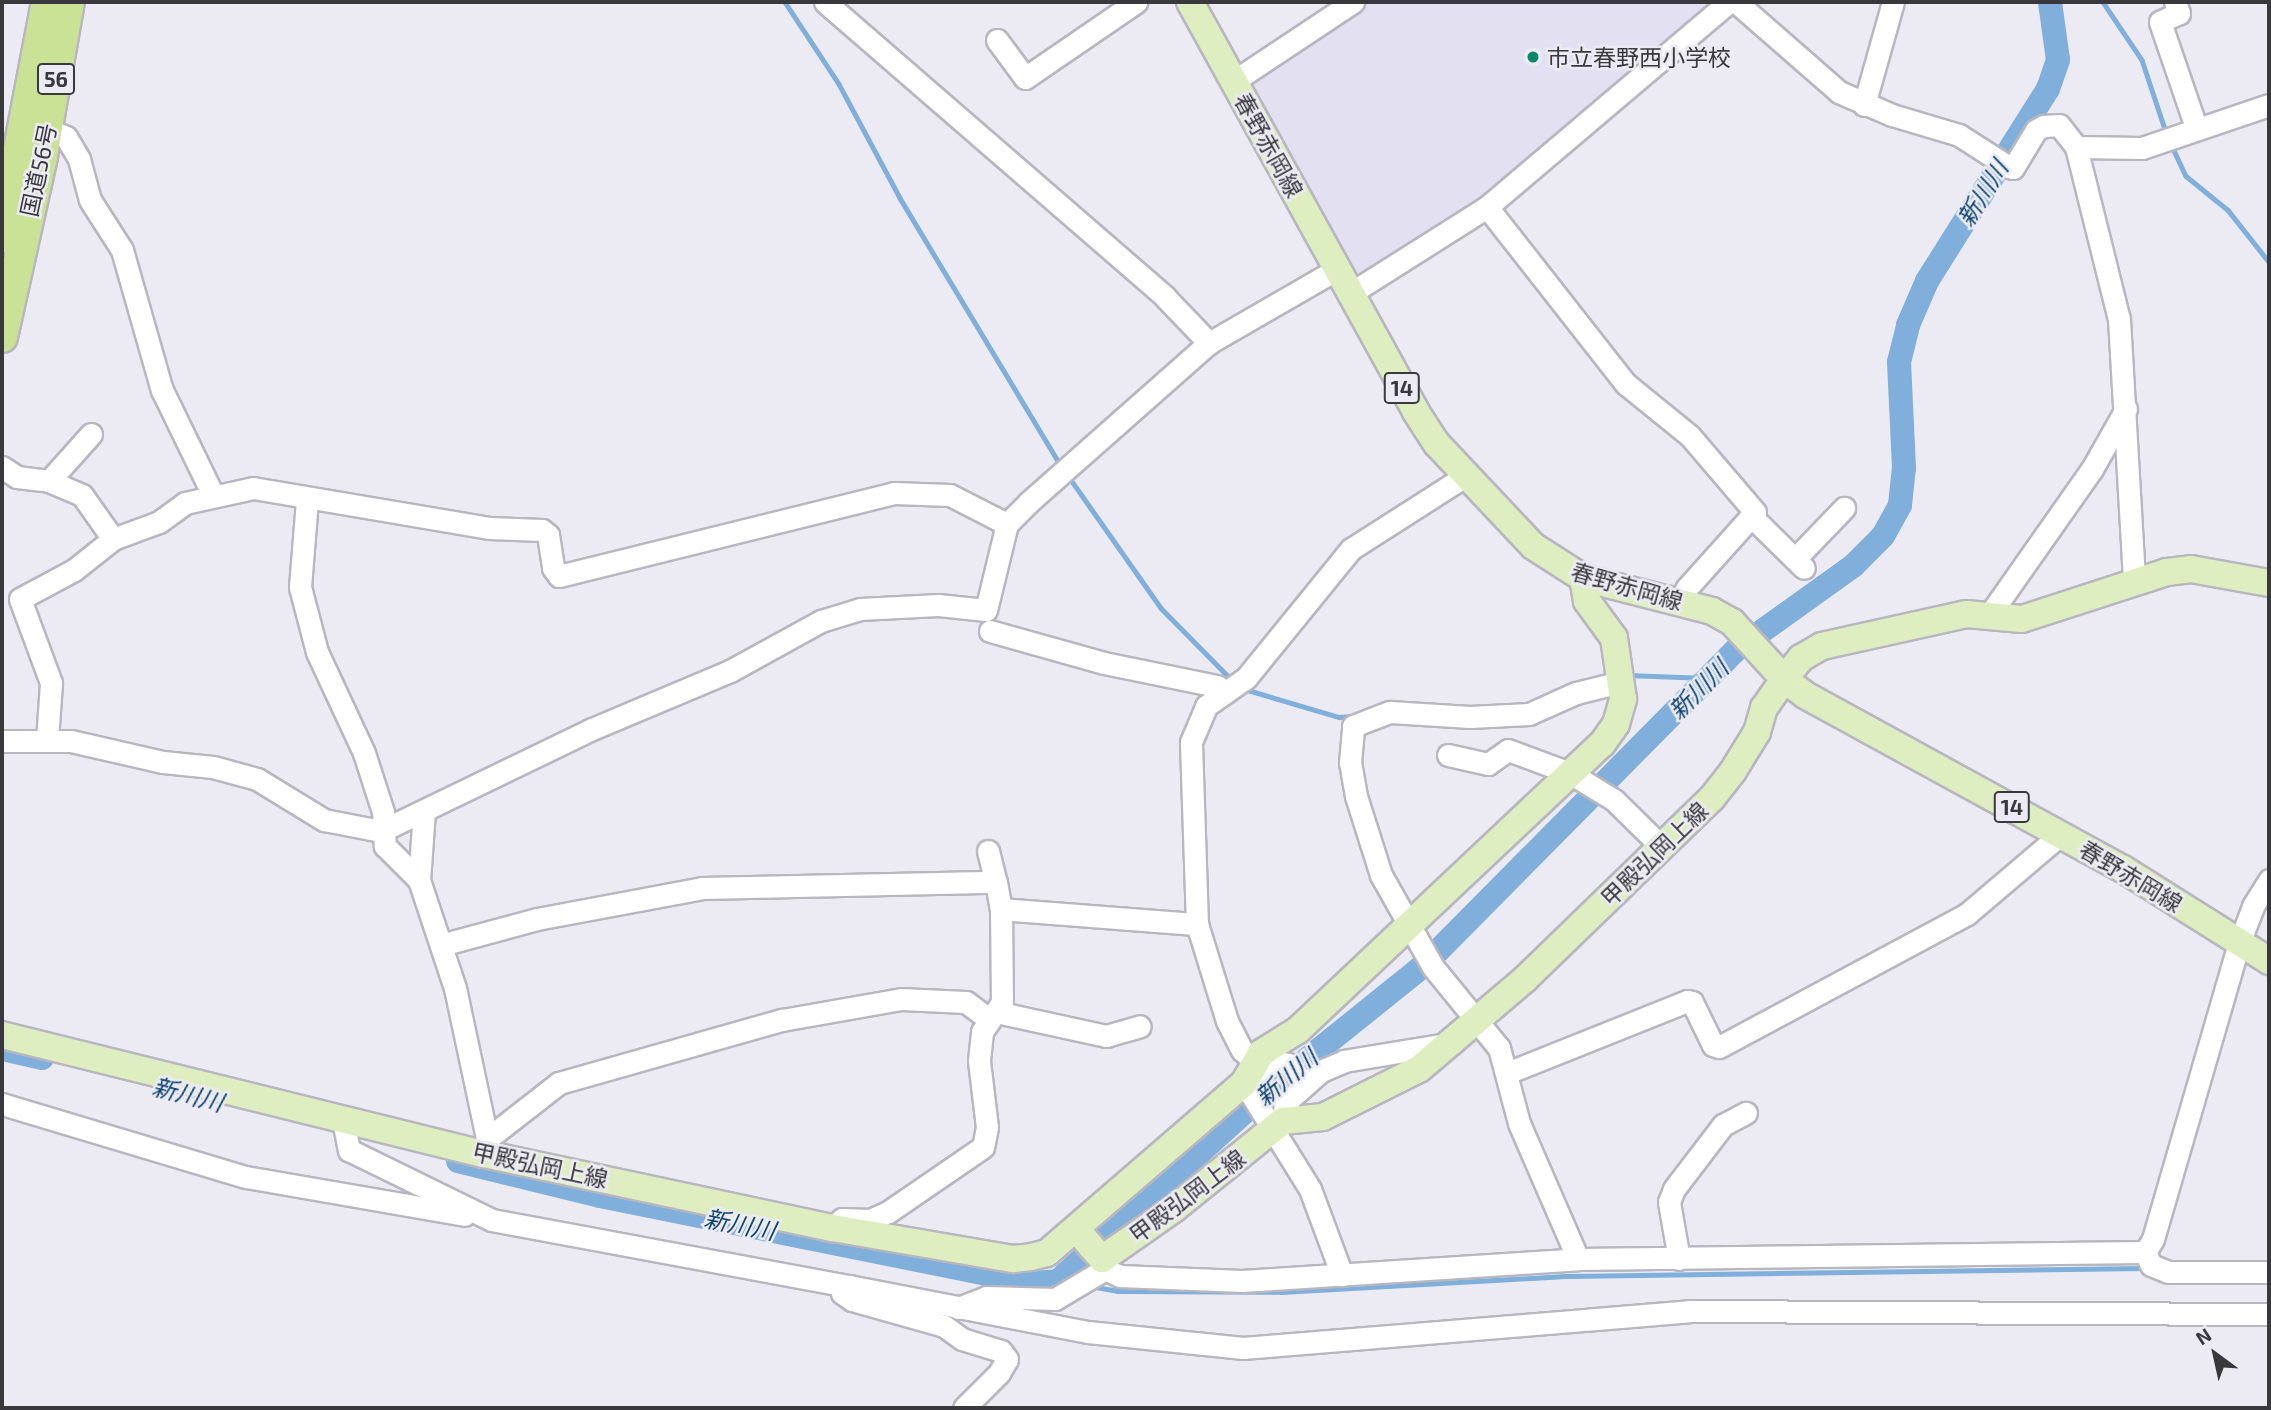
<!DOCTYPE html>
<meta charset="utf-8">
<style>
body{margin:0}
#map{position:relative;width:2271px;height:1410px;overflow:hidden;background:#ecebf4;font-family:"Exo 2","Noto Sans JP",sans-serif}
div>[style]{position:absolute}
[style*='--x']{left:calc(var(--x)*1px);top:calc(var(--y)*1px);width:calc(var(--w)*1px);rotate:calc(var(--a)*1deg)}
.built>*{inset:0;background:#e2e0f1}
.stream>*{height:4.5px;margin:-2.25px;padding:0 2.25px;transform-origin:2.25px;border-radius:2.25px;background:#7fafda}
.river>*{height:24px;margin:-12px;padding:0 12px;transform-origin:12px;border-radius:12px;background:#7fafda}
.roads{filter:drop-shadow(2px 0 #b8b7c0) drop-shadow(-2px 0 #b8b7c0) drop-shadow(0 2px #b8b7c0) drop-shadow(0 -2px #b8b7c0)}
.minor>*{height:21px;margin:-10.5px;padding:0 10.5px;transform-origin:10.5px;border-radius:10.5px;background:#fff}
.major>*{height:26px;margin:-13px;padding:0 13px;transform-origin:13px;border-radius:13px;background:#dfeec0}
.highway>*{height:30px;margin:-15px;padding:0 15px;transform-origin:15px;border-radius:15px;background:#cae296}
.dots>*{width:19px;height:19px;translate:-50% -50%;box-sizing:border-box;border:4px solid #ecebf4;border-radius:50%}
span{translate:-50% -50%;white-space:nowrap;text-align:center;line-height:1.15;-webkit-text-stroke:5px #ecebf4;paint-order:stroke}
.shield-label span{padding:2px 5px;background:#ecebf4;border:2px solid;border-radius:5px;-webkit-text-stroke-width:0}
.shield-label{font-size:21px;color:#39383c;font-weight:700}
.poi-label{font-size:23px;color:#39383c}
.left{translate:0 -50%;text-align:left}
.street-label{font-size:23px;color:#39383c}
.water-label{font-size:24px;color:#0f466f;font-style:italic}
.frame{position:absolute;inset:0;border:4px solid #39383c;pointer-events:none}
.north{position:absolute;left:2180px;top:1319px;width:70px;height:70px;-webkit-text-stroke:5px #ecebf4;paint-order:stroke;rotate:327deg;font-size:19px;font-weight:700;line-height:28px;text-align:center;color:#39383c}
.north::after{content:'';display:block;margin:auto;width:24px;height:32px;background:#39383c;clip-path:polygon(50% 0,100% 100%,50% 72%,0 100%)}
</style>
<div id="map">
<div class="built">
<i style="clip-path:polygon(1369px 2px,1715px 2px,1486px 201px,1352px 280px,1244px 85px)"></i>
</div>
<div class="stream">
<i style="--x:785;--y:2;--w:98;--a:56.6"></i>
<i style="--x:839;--y:84;--w:129;--a:61.8"></i>
<i style="--x:900;--y:198;--w:310;--a:59"></i>
<i style="--x:2103;--y:2;--w:70;--a:56.1"></i>
<i style="--x:2142;--y:60;--w:76;--a:71.6"></i>
<i style="--x:2171;--y:144;--w:35;--a:65"></i>
<i style="--x:2186;--y:176;--w:54;--a:39"></i>
<i style="--x:2228;--y:210;--w:66;--a:51.7"></i>
<i style="--x:1069;--y:477;--w:160;--a:54.9"></i>
<i style="--x:1161;--y:608;--w:101;--a:45.4"></i>
<i style="--x:1627;--y:675;--w:79;--a:2.2"></i>
<i style="--x:1241;--y:688;--w:102;--a:16.5"></i>
<i style="--x:1339;--y:717;--w:14;--a:-4"></i>
<i style="--x:1090;--y:1286;--w:27;--a:10"></i>
<i style="--x:1117;--y:1291;--w:164;--a:0.3"></i>
<i style="--x:1281;--y:1292;--w:289;--a:-3.2"></i>
<i style="--x:1570;--y:1276;--w:574;--a:-0.8"></i>
</div>
<div class="river">
<i style="--x:2;--y:1049;--w:41;--a:12.7"></i>
<i style="--x:458;--y:1161;--w:146;--a:13.8"></i>
<i style="--x:600;--y:1196;--w:441;--a:11.4"></i>
<i style="--x:1032;--y:1283;--w:26;--a:-4"></i>
<i style="--x:1058;--y:1281;--w:280;--a:-42.2"></i>
<i style="--x:1265;--y:1093;--w:204;--a:-38.8"></i>
<i style="--x:1424;--y:965;--w:445;--a:-45.3"></i>
<i style="--x:1737;--y:649;--w:143;--a:-35.6"></i>
<i style="--x:1853;--y:566;--w:42;--a:-45"></i>
<i style="--x:1883;--y:536;--w:35;--a:-61"></i>
<i style="--x:1900;--y:505;--w:37;--a:-84"></i>
<i style="--x:1904;--y:468;--w:106;--a:-92.7"></i>
<i style="--x:1899;--y:362;--w:38;--a:-76"></i>
<i style="--x:1908;--y:325;--w:48;--a:-66.6"></i>
<i style="--x:1927;--y:281;--w:227;--a:-57.8"></i>
<i style="--x:2048;--y:89;--w:31;--a:-71"></i>
<i style="--x:2058;--y:60;--w:59;--a:-97.9"></i>
</div>
<div class="roads">
<div class="minor">
<i style="--x:825;--y:2;--w:450;--a:40.9"></i>
<i style="--x:1165;--y:297;--w:64;--a:46.3"></i>
<i style="--x:1736;--y:2;--w:137;--a:41.1"></i>
<i style="--x:1839;--y:92;--w:58;--a:23.5"></i>
<i style="--x:1892;--y:115;--w:70;--a:16.6"></i>
<i style="--x:1959;--y:135;--w:59;--a:32.6"></i>
<i style="--x:2009;--y:167;--w:4;--a:14"></i>
<i style="--x:2013;--y:168;--w:44;--a:-58.8"></i>
<i style="--x:2036;--y:130;--w:9;--a:-27"></i>
<i style="--x:2044;--y:126;--w:15;--a:-4"></i>
<i style="--x:2059;--y:125;--w:28;--a:52"></i>
<i style="--x:2076;--y:147;--w:177;--a:76"></i>
<i style="--x:2119;--y:319;--w:263;--a:86.7"></i>
<i style="--x:2175;--y:2;--w:12;--a:70"></i>
<i style="--x:2179;--y:13;--w:21;--a:155"></i>
<i style="--x:2160;--y:22;--w:111;--a:71.1"></i>
<i style="--x:997;--y:40;--w:47;--a:53.6"></i>
<i style="--x:1025;--y:78;--w:135;--a:-34.4"></i>
<i style="--x:1234;--y:81;--w:143;--a:-33.6"></i>
<i style="--x:1864;--y:105;--w:107;--a:-74.3"></i>
<i style="--x:47;--y:129;--w:21;--a:23"></i>
<i style="--x:66;--y:137;--w:26;--a:59"></i>
<i style="--x:79;--y:159;--w:42;--a:75"></i>
<i style="--x:90;--y:200;--w:59;--a:57.4"></i>
<i style="--x:122;--y:250;--w:146;--a:74.1"></i>
<i style="--x:162;--y:390;--w:114;--a:64.1"></i>
<i style="--x:2076;--y:147;--w:66;--a:0.9"></i>
<i style="--x:2142;--y:148;--w:134;--a:-18.7"></i>
<i style="--x:1487;--y:207;--w:317;--a:-40.3"></i>
<i style="--x:1351;--y:293;--w:161;--a:-32.3"></i>
<i style="--x:1487;--y:207;--w:225;--a:51.9"></i>
<i style="--x:1626;--y:384;--w:82;--a:39.1"></i>
<i style="--x:1690;--y:436;--w:100;--a:49.5"></i>
<i style="--x:1755;--y:512;--w:103;--a:131.9"></i>
<i style="--x:1686;--y:589;--w:12;--a:104"></i>
<i style="--x:2;--y:467;--w:18;--a:34"></i>
<i style="--x:17;--y:477;--w:32;--a:7"></i>
<i style="--x:49;--y:481;--w:36;--a:23"></i>
<i style="--x:82;--y:495;--w:54;--a:54.8"></i>
<i style="--x:113;--y:539;--w:50;--a:141.5"></i>
<i style="--x:74;--y:570;--w:61;--a:151.8"></i>
<i style="--x:20;--y:599;--w:90;--a:69.7"></i>
<i style="--x:51;--y:683;--w:57;--a:94"></i>
<i style="--x:49;--y:481;--w:63;--a:-48.2"></i>
<i style="--x:307;--y:500;--w:87;--a:94.6"></i>
<i style="--x:300;--y:587;--w:67;--a:75.3"></i>
<i style="--x:317;--y:652;--w:111;--a:65"></i>
<i style="--x:364;--y:753;--w:62;--a:72.1"></i>
<i style="--x:383;--y:812;--w:34;--a:87"></i>
<i style="--x:385;--y:846;--w:48;--a:45"></i>
<i style="--x:1751;--y:516;--w:74;--a:44.5"></i>
<i style="--x:113;--y:539;--w:49;--a:-20.3"></i>
<i style="--x:159;--y:522;--w:32;--a:-36"></i>
<i style="--x:185;--y:503;--w:70;--a:-12.4"></i>
<i style="--x:253;--y:488;--w:239;--a:9.6"></i>
<i style="--x:489;--y:528;--w:53;--a:2.2"></i>
<i style="--x:542;--y:530;--w:8;--a:40"></i>
<i style="--x:548;--y:535;--w:33;--a:81"></i>
<i style="--x:553;--y:568;--w:10;--a:53"></i>
<i style="--x:559;--y:576;--w:345;--a:-13.9"></i>
<i style="--x:894;--y:493;--w:56;--a:2"></i>
<i style="--x:950;--y:495;--w:64;--a:27"></i>
<i style="--x:1795;--y:559;--w:71;--a:-46.1"></i>
<i style="--x:1990;--y:614;--w:177;--a:-54.9"></i>
<i style="--x:2092;--y:469;--w:69;--a:-60.5"></i>
<i style="--x:990;--y:631;--w:118;--a:15.7"></i>
<i style="--x:1104;--y:663;--w:115;--a:11.5"></i>
<i style="--x:1217;--y:686;--w:11;--a:34"></i>
<i style="--x:2;--y:741;--w:69;--a:0"></i>
<i style="--x:71;--y:741;--w:94;--a:12.9"></i>
<i style="--x:163;--y:762;--w:50;--a:5.7"></i>
<i style="--x:213;--y:767;--w:46;--a:15.3"></i>
<i style="--x:257;--y:779;--w:79;--a:31.5"></i>
<i style="--x:324;--y:820;--w:58;--a:10.9"></i>
<i style="--x:381;--y:831;--w:234;--a:-25.8"></i>
<i style="--x:592;--y:729;--w:150;--a:-22.8"></i>
<i style="--x:730;--y:671;--w:104;--a:-28.8"></i>
<i style="--x:821;--y:621;--w:41;--a:-17.1"></i>
<i style="--x:860;--y:609;--w:78;--a:-2.9"></i>
<i style="--x:938;--y:605;--w:48;--a:5.9"></i>
<i style="--x:986;--y:610;--w:89;--a:-76.3"></i>
<i style="--x:1007;--y:524;--w:31;--a:-45"></i>
<i style="--x:1029;--y:502;--w:240;--a:-41.5"></i>
<i style="--x:1209;--y:343;--w:148;--a:-30"></i>
<i style="--x:1448;--y:755;--w:41;--a:12.7"></i>
<i style="--x:1488;--y:764;--w:24;--a:-35"></i>
<i style="--x:1508;--y:750;--w:66;--a:20.4"></i>
<i style="--x:1570;--y:773;--w:52;--a:31.5"></i>
<i style="--x:1614;--y:800;--w:67;--a:44.4"></i>
<i style="--x:424;--y:811;--w:69;--a:94.1"></i>
<i style="--x:419;--y:880;--w:114;--a:71.6"></i>
<i style="--x:455;--y:988;--w:154;--a:78"></i>
<i style="--x:487;--y:1139;--w:10;--a:101"></i>
<i style="--x:988;--y:851;--w:32;--a:76"></i>
<i style="--x:1001;--y:909;--w:197;--a:4.4"></i>
<i style="--x:1197;--y:924;--w:102;--a:72.8"></i>
<i style="--x:1227;--y:1021;--w:33;--a:63"></i>
<i style="--x:1242;--y:1050;--w:16;--a:43"></i>
<i style="--x:1197;--y:924;--w:182;--a:-91.9"></i>
<i style="--x:1191;--y:742;--w:39;--a:-67"></i>
<i style="--x:1206;--y:706;--w:49;--a:-35"></i>
<i style="--x:1246;--y:678;--w:166;--a:-50.9"></i>
<i style="--x:1351;--y:549;--w:135;--a:-32.6"></i>
<i style="--x:441;--y:945;--w:99;--a:-15.2"></i>
<i style="--x:537;--y:919;--w:168;--a:-10.6"></i>
<i style="--x:702;--y:888;--w:294;--a:-1.2"></i>
<i style="--x:996;--y:882;--w:27;--a:80"></i>
<i style="--x:1001;--y:909;--w:93;--a:89.4"></i>
<i style="--x:1002;--y:1002;--w:36;--a:124"></i>
<i style="--x:982;--y:1032;--w:29;--a:96"></i>
<i style="--x:979;--y:1061;--w:66;--a:83.1"></i>
<i style="--x:987;--y:1127;--w:20;--a:101"></i>
<i style="--x:983;--y:1147;--w:115;--a:145.6"></i>
<i style="--x:888;--y:1212;--w:20;--a:156"></i>
<i style="--x:870;--y:1220;--w:28;--a:-178"></i>
<i style="--x:842;--y:1219;--w:10;--a:135"></i>
<i style="--x:996;--y:1012;--w:113;--a:12.3"></i>
<i style="--x:1106;--y:1036;--w:35;--a:-16"></i>
<i style="--x:1507;--y:1073;--w:194;--a:-21.8"></i>
<i style="--x:1687;--y:1001;--w:5;--a:11"></i>
<i style="--x:1692;--y:1002;--w:48;--a:64"></i>
<i style="--x:1713;--y:1045;--w:6;--a:18"></i>
<i style="--x:1719;--y:1047;--w:281;--a:-28.2"></i>
<i style="--x:1967;--y:914;--w:123;--a:-40.4"></i>
<i style="--x:1251;--y:1075;--w:26;--a:-29"></i>
<i style="--x:1274;--y:1062;--w:14;--a:8"></i>
<i style="--x:1288;--y:1064;--w:25;--a:50"></i>
<i style="--x:1244;--y:1083;--w:125;--a:58.1"></i>
<i style="--x:1310;--y:1189;--w:92;--a:69.6"></i>
<i style="--x:2;--y:1104;--w:255;--a:16.7"></i>
<i style="--x:246;--y:1177;--w:222;--a:9.8"></i>
<i style="--x:343;--y:1120;--w:31;--a:79"></i>
<i style="--x:349;--y:1150;--w:159;--a:26.1"></i>
<i style="--x:492;--y:1220;--w:363;--a:10.5"></i>
<i style="--x:1283;--y:1121;--w:18;--a:-84"></i>
<i style="--x:1285;--y:1103;--w:48;--a:-41.6"></i>
<i style="--x:1321;--y:1071;--w:25;--a:-23"></i>
<i style="--x:1344;--y:1061;--w:110;--a:-9.4"></i>
<i style="--x:487;--y:1139;--w:91;--a:-37.9"></i>
<i style="--x:559;--y:1083;--w:232;--a:-15.8"></i>
<i style="--x:782;--y:1020;--w:121;--a:-10"></i>
<i style="--x:901;--y:999;--w:65;--a:2.6"></i>
<i style="--x:966;--y:1002;--w:30;--a:37"></i>
<i style="--x:2145;--y:1252;--w:14;--a:65"></i>
<i style="--x:2151;--y:1265;--w:18;--a:22"></i>
<i style="--x:2168;--y:1272;--w:101;--a:0"></i>
<i style="--x:1102;--y:1259;--w:10;--a:73"></i>
<i style="--x:1105;--y:1269;--w:17;--a:25"></i>
<i style="--x:1120;--y:1276;--w:122;--a:2.3"></i>
<i style="--x:1242;--y:1281;--w:337;--a:-3.7"></i>
<i style="--x:1578;--y:1259;--w:567;--a:-0.71"></i>
<i style="--x:2145;--y:1252;--w:15;--a:-58"></i>
<i style="--x:2153;--y:1239;--w:308;--a:-73.8"></i>
<i style="--x:2239;--y:943;--w:40;--a:-69"></i>
<i style="--x:2253;--y:906;--w:31;--a:-58"></i>
<i style="--x:1578;--y:1259;--w:148;--a:-113.5"></i>
<i style="--x:1519;--y:1123;--w:78;--a:-104.9"></i>
<i style="--x:1499;--y:1048;--w:104;--a:-129.2"></i>
<i style="--x:1433;--y:967;--w:106;--a:-119.5"></i>
<i style="--x:1381;--y:875;--w:83;--a:-107.6"></i>
<i style="--x:1356;--y:796;--w:34;--a:-100"></i>
<i style="--x:1350;--y:763;--w:37;--a:-85"></i>
<i style="--x:1353;--y:726;--w:40;--a:-21"></i>
<i style="--x:1390;--y:712;--w:80;--a:3.6"></i>
<i style="--x:1470;--y:717;--w:59;--a:-2.9"></i>
<i style="--x:1529;--y:714;--w:51;--a:-24.1"></i>
<i style="--x:1576;--y:693;--w:45;--a:-14"></i>
<i style="--x:1679;--y:1259;--w:58;--a:-100"></i>
<i style="--x:1669;--y:1202;--w:14;--a:-69"></i>
<i style="--x:1674;--y:1189;--w:81;--a:-52.6"></i>
<i style="--x:1723;--y:1125;--w:26;--a:-28"></i>
<i style="--x:958;--y:1308;--w:30;--a:-21"></i>
<i style="--x:986;--y:1297;--w:69;--a:1.7"></i>
<i style="--x:1055;--y:1299;--w:58;--a:-31"></i>
<i style="--x:964;--y:1408;--w:49;--a:-45"></i>
<i style="--x:999;--y:1373;--w:16;--a:-60"></i>
<i style="--x:1007;--y:1359;--w:10;--a:-127"></i>
<i style="--x:1001;--y:1351;--w:41;--a:-162.9"></i>
<i style="--x:962;--y:1339;--w:22;--a:-144"></i>
<i style="--x:944;--y:1326;--w:96;--a:-164.2"></i>
<i style="--x:852;--y:1300;--w:12;--a:-145"></i>
<i style="--x:842;--y:1293;--w:10;--a:-45"></i>
<i style="--x:849;--y:1286;--w:243;--a:10.9"></i>
<i style="--x:1088;--y:1332;--w:156;--a:5.9"></i>
<i style="--x:1243;--y:1348;--w:448;--a:-4.7"></i>
<i style="--x:1689;--y:1311;--w:580;--a:0.3"></i>
</div>
<div class="major">
<i style="--x:1190;--y:2;--w:468;--a:61.1"></i>
<i style="--x:1416;--y:412;--w:38;--a:57"></i>
<i style="--x:1437;--y:444;--w:140;--a:46.7"></i>
<i style="--x:1533;--y:546;--w:59;--a:32.6"></i>
<i style="--x:1583;--y:578;--w:133;--a:14.3"></i>
<i style="--x:1712;--y:611;--w:23;--a:29"></i>
<i style="--x:1732;--y:622;--w:77;--a:47.6"></i>
<i style="--x:1784;--y:679;--w:26;--a:37"></i>
<i style="--x:1805;--y:695;--w:362;--a:28.7"></i>
<i style="--x:2123;--y:869;--w:173;--a:32.2"></i>
<i style="--x:2;--y:1035;--w:496;--a:13.9"></i>
<i style="--x:484;--y:1154;--w:357;--a:12"></i>
<i style="--x:833;--y:1228;--w:183;--a:9.8"></i>
<i style="--x:1013;--y:1259;--w:18;--a:-6"></i>
<i style="--x:1031;--y:1257;--w:16;--a:-14"></i>
<i style="--x:1047;--y:1253;--w:260;--a:-40.8"></i>
<i style="--x:1244;--y:1083;--w:34;--a:-60"></i>
<i style="--x:1261;--y:1053;--w:44;--a:-31.9"></i>
<i style="--x:1298;--y:1030;--w:417;--a:-43.3"></i>
<i style="--x:1602;--y:744;--w:24;--a:-55"></i>
<i style="--x:1616;--y:724;--w:26;--a:-74"></i>
<i style="--x:1623;--y:699;--w:62;--a:-98.4"></i>
<i style="--x:1614;--y:638;--w:46;--a:-126.1"></i>
<i style="--x:1587;--y:601;--w:23;--a:-100"></i>
<i style="--x:1076;--y:1229;--w:40;--a:49"></i>
<i style="--x:1102;--y:1259;--w:89;--a:-34.9"></i>
<i style="--x:1175;--y:1208;--w:139;--a:-38.9"></i>
<i style="--x:1283;--y:1121;--w:40;--a:-5.7"></i>
<i style="--x:1323;--y:1117;--w:107;--a:-26.6"></i>
<i style="--x:1419;--y:1069;--w:139;--a:-40.3"></i>
<i style="--x:1525;--y:979;--w:260;--a:-44.1"></i>
<i style="--x:1712;--y:798;--w:34;--a:-52"></i>
<i style="--x:1733;--y:771;--w:46;--a:-58.4"></i>
<i style="--x:1757;--y:732;--w:25;--a:-74"></i>
<i style="--x:1764;--y:708;--w:35;--a:-55"></i>
<i style="--x:1784;--y:679;--w:27;--a:-51"></i>
<i style="--x:1801;--y:658;--w:24;--a:-30"></i>
<i style="--x:1822;--y:646;--w:148;--a:-12.5"></i>
<i style="--x:1966;--y:614;--w:56;--a:5.1"></i>
<i style="--x:2022;--y:619;--w:152;--a:-18"></i>
<i style="--x:2167;--y:572;--w:24;--a:-7"></i>
<i style="--x:2191;--y:569;--w:79;--a:10.2"></i>
</div>
<div class="highway">
<i style="--x:2;--y:238;--w:240;--a:-79.2"></i>
<i style="--x:2;--y:337;--w:185;--a:-77.5"></i>
<i style="--x:42;--y:156;--w:156;--a:-80.1"></i>
</div>
</div>
<div class="dots">
<i style="left:1533px;top:57px;background:#0b8769"></i>
</div>
<div class="shield-label">
<span style="left:56px;top:79px">56</span>
<span style="left:1402px;top:388px">14</span>
<span style="left:2012px;top:807px">14</span>
</div>
<div class="poi-label">
<span class="left" style="left:1547px;top:57px">市立春野西小学校</span>
</div>
<div class="street-label">
<span style="left:1269px;top:145px;rotate:61deg">春野赤岡線</span>
<span style="left:38px;top:170px;rotate:-78deg">国道56号</span>
<span style="left:1627px;top:586px;rotate:16deg">春野赤岡線</span>
<span style="left:1654px;top:854px;rotate:-44deg">甲殿弘岡上線</span>
<span style="left:2131px;top:876px;rotate:31deg">春野赤岡線</span>
<span style="left:540px;top:1165px;rotate:12deg">甲殿弘岡上線</span>
<span style="left:1187px;top:1196px;rotate:-37deg">甲殿弘岡上線</span>
</div>
<div class="water-label">
<span style="left:1982px;top:193px;rotate:-58deg">新川川</span>
<span style="left:1698px;top:689px;rotate:-45deg">新川川</span>
<span style="left:1286px;top:1077px;rotate:-40deg">新川川</span>
<span style="left:188px;top:1094px;rotate:14deg">新川川</span>
<span style="left:740px;top:1224px;rotate:11deg">新川川</span>
</div>
<div class="frame"></div>
<div class="north">N</div>
</div>
